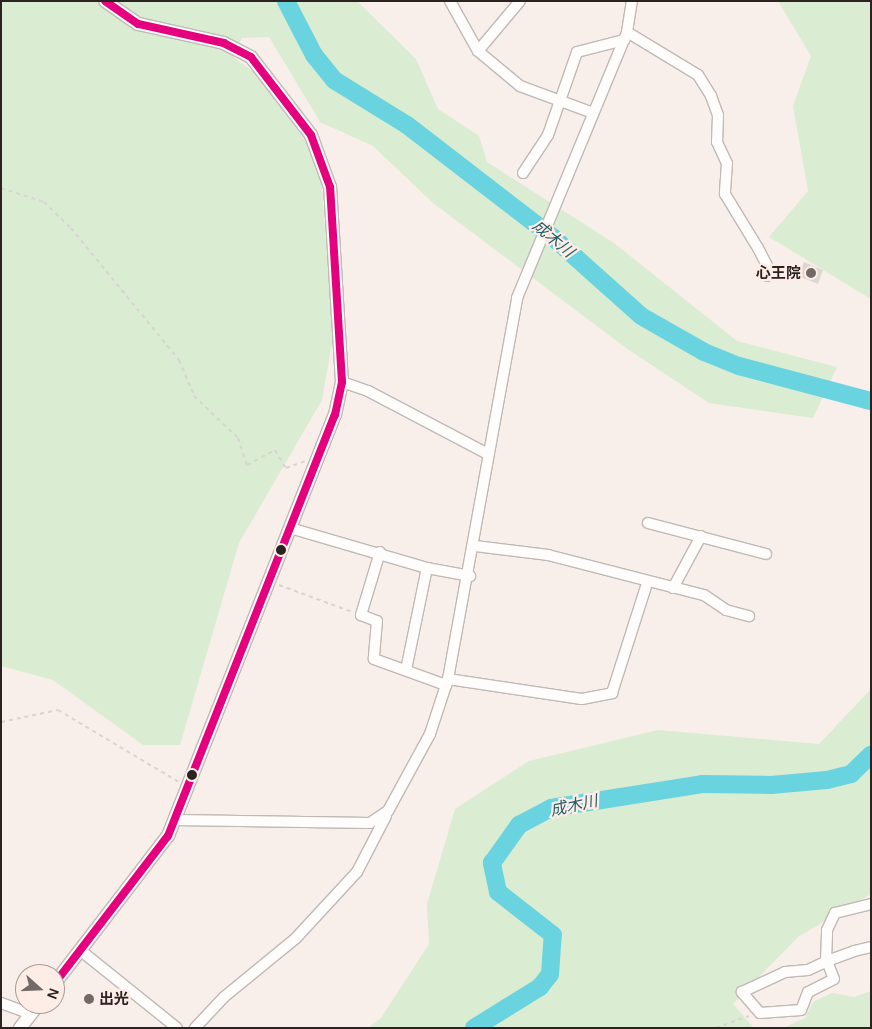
<!DOCTYPE html>
<meta charset="utf-8">
<style>
body{margin:0}
#map{position:relative;width:872px;height:1029px;overflow:hidden;background:#f8efeb;font-family:Helvetica,"Noto Sans JP",sans-serif}
div>[style]{position:absolute}
[style*='--x']{left:calc(var(--x)*1px);top:calc(var(--y)*1px);width:calc(var(--w)*1px);rotate:calc(var(--a)*1deg)}
.green>*{inset:0;background:#daecd1}
.river>*{height:18px;margin:-9px;padding:0 9px;transform-origin:9px;border-radius:9px;background:#69d3e0}
.building>*{inset:0;background:#e0d6d1}
.path>*{height:2px;margin-top:-1px;transform-origin:0;background:repeating-linear-gradient(90deg,#d7d4d3 0 4px,transparent 0 8px)}
.roads{filter:drop-shadow(1px 0 #c0b9b6) drop-shadow(-1px 0 #c0b9b6) drop-shadow(0 1px #c0b9b6) drop-shadow(0 -1px #c0b9b6)}
.minor>*{height:10px;margin:-5px;padding:0 5px;transform-origin:5px;border-radius:5px;background:#fefdfc}
.major>*{height:12px;margin:-6px;padding:0 6px;transform-origin:6px;border-radius:6px;background:#fefdfc}
.bus-1>*{height:8px;margin:-4px;padding:0 4px;transform-origin:4px;border-radius:4px;background:#e5007d}
.dots>*{width:14px;height:14px;translate:-50% -50%;box-sizing:border-box;border:2px solid #fdede6;border-radius:50%}
span{translate:-50% -50%;white-space:nowrap;text-align:center;line-height:1.15;-webkit-text-stroke:4.5px #fdede6;paint-order:stroke}
.poi-label{font-size:15px;color:#2a2320;font-weight:700}
.right{translate:-100% -50%;text-align:right}
.left{translate:0 -50%;text-align:left}
.water-label{font-size:16px;color:#255f69;font-style:italic}
.frame{position:absolute;inset:0;border:2px solid #2a2320;pointer-events:none}
.north{position:absolute;left:15px;top:964px;width:50px;height:50px;box-sizing:border-box;background:#fdede6;border:1px solid #a99c97;border-radius:50%;rotate:110deg;font-size:14px;font-weight:700;line-height:20px;text-align:center;color:#2a2320}
.north::after{content:'';display:block;margin:auto;width:18px;height:22px;background:#726a67;clip-path:polygon(50% 0,100% 100%,50% 72%,0 100%)}
</style>
<div id="map">
<div class="green">
<i style="clip-path:polygon(1px 1px,357px 1px,416px 59px,438px 109px,479px 136px,487px 162px,614px 243px,737px 341px,837px 367px,813px 418px,709px 403px,626px 348px,433px 203px,373px 146px,320px 122px,269px 37px,242px 38px,233px 57px,255px 73px,305px 141px,321px 177px,333px 337px,322px 400px,239px 543px,180px 745px,143px 745px,53px 680px,1px 666px)"></i>
<i style="clip-path:polygon(778px 1px,871px 1px,871px 299px,769px 237px,808px 191px,793px 106px,811px 56px)"></i>
<i style="clip-path:polygon(871px 689px,871px 894px,798px 937px,733px 1004px,754px 1028px,368px 1028px,381px 1018px,429px 944px,427px 904px,455px 809px,529px 761px,658px 730px,819px 744px)"></i>
<i style="clip-path:polygon(871px 991px,871px 1028px,783px 1028px,805px 1018px,813px 1002px,832px 993px,854px 997px)"></i>
</div>
<div class="river">
<i style="--x:286;--y:1;--w:61;--a:62.6"></i>
<i style="--x:314;--y:55;--w:32;--a:51"></i>
<i style="--x:334;--y:80;--w:86;--a:31.7"></i>
<i style="--x:407;--y:125;--w:187;--a:37.6"></i>
<i style="--x:555;--y:239;--w:115;--a:41.8"></i>
<i style="--x:641;--y:316;--w:73;--a:29.7"></i>
<i style="--x:704;--y:352;--w:38;--a:22"></i>
<i style="--x:739;--y:366;--w:137;--a:14.9"></i>
<i style="--x:474;--y:1028;--w:78;--a:-31.8"></i>
<i style="--x:540;--y:987;--w:16;--a:-52"></i>
<i style="--x:550;--y:974;--w:39;--a:-86"></i>
<i style="--x:553;--y:935;--w:70;--a:-142"></i>
<i style="--x:498;--y:892;--w:30;--a:-102"></i>
<i style="--x:492;--y:863;--w:47;--a:-54.6"></i>
<i style="--x:519;--y:825;--w:36;--a:-28"></i>
<i style="--x:551;--y:808;--w:153;--a:-9"></i>
<i style="--x:702;--y:784;--w:69;--a:0.8"></i>
<i style="--x:771;--y:785;--w:56;--a:-5.1"></i>
<i style="--x:827;--y:780;--w:25;--a:-14"></i>
<i style="--x:851;--y:774;--w:28;--a:-44"></i>
</div>
<div class="building">
<i style="clip-path:polygon(804px 262px,823px 270px,818px 284px,798px 276px)"></i>
</div>
<div class="path">
<i style="--x:1;--y:188;--w:45;--a:18"></i>
<i style="--x:44;--y:202;--w:37;--a:44"></i>
<i style="--x:71;--y:228;--w:171;--a:50.7"></i>
<i style="--x:179;--y:360;--w:39;--a:67"></i>
<i style="--x:194;--y:396;--w:61;--a:43.7"></i>
<i style="--x:238;--y:438;--w:28;--a:72"></i>
<i style="--x:247;--y:465;--w:32;--a:-28"></i>
<i style="--x:275;--y:450;--w:21;--a:59"></i>
<i style="--x:286;--y:468;--w:20;--a:-20"></i>
<i style="--x:279;--y:585;--w:78;--a:20.3"></i>
<i style="--x:1;--y:722;--w:58;--a:-11.9"></i>
<i style="--x:58;--y:710;--w:141;--a:30.8"></i>
<i style="--x:716;--y:1028;--w:35;--a:-20"></i>
</div>
<div class="roads">
<div class="minor">
<i style="--x:450;--y:1;--w:57;--a:60.8"></i>
<i style="--x:478;--y:51;--w:55;--a:39.8"></i>
<i style="--x:520;--y:86;--w:78;--a:20.3"></i>
<i style="--x:627;--y:32;--w:83;--a:31.2"></i>
<i style="--x:698;--y:75;--w:25;--a:58"></i>
<i style="--x:711;--y:96;--w:20;--a:70"></i>
<i style="--x:718;--y:115;--w:27;--a:92"></i>
<i style="--x:717;--y:142;--w:23;--a:65"></i>
<i style="--x:727;--y:163;--w:31;--a:94"></i>
<i style="--x:725;--y:194;--w:63;--a:58.6"></i>
<i style="--x:758;--y:248;--w:22;--a:63"></i>
<i style="--x:768;--y:268;--w:8;--a:97"></i>
<i style="--x:478;--y:51;--w:65;--a:-50"></i>
<i style="--x:523;--y:173;--w:45;--a:-56.7"></i>
<i style="--x:548;--y:135;--w:88;--a:-70.7"></i>
<i style="--x:577;--y:52;--w:49;--a:-14.3"></i>
<i style="--x:342;--y:382;--w:28;--a:19"></i>
<i style="--x:368;--y:391;--w:136;--a:27.7"></i>
<i style="--x:648;--y:523;--w:122;--a:14.7"></i>
<i style="--x:290;--y:528;--w:143;--a:16.3"></i>
<i style="--x:427;--y:568;--w:44;--a:10.5"></i>
<i style="--x:475;--y:546;--w:74;--a:7"></i>
<i style="--x:548;--y:555;--w:161;--a:14.4"></i>
<i style="--x:704;--y:595;--w:27;--a:34"></i>
<i style="--x:726;--y:610;--w:24;--a:15"></i>
<i style="--x:380;--y:552;--w:66;--a:106.8"></i>
<i style="--x:361;--y:615;--w:17;--a:21"></i>
<i style="--x:377;--y:621;--w:38;--a:95"></i>
<i style="--x:374;--y:659;--w:77;--a:19.9"></i>
<i style="--x:673;--y:588;--w:59;--a:-61.7"></i>
<i style="--x:406;--y:670;--w:104;--a:-78.4"></i>
<i style="--x:448;--y:679;--w:135;--a:8.5"></i>
<i style="--x:582;--y:699;--w:31;--a:-11"></i>
<i style="--x:612;--y:693;--w:115;--a:-72.3"></i>
<i style="--x:175;--y:820;--w:195;--a:0.9"></i>
<i style="--x:370;--y:823;--w:22;--a:-34"></i>
<i style="--x:388;--y:811;--w:88;--a:-61.4"></i>
<i style="--x:430;--y:734;--w:58;--a:-71.9"></i>
<i style="--x:448;--y:679;--w:387;--a:-79.7"></i>
<i style="--x:517;--y:298;--w:288;--a:-67.5"></i>
<i style="--x:627;--y:32;--w:31;--a:-81"></i>
<i style="--x:80;--y:950;--w:124;--a:38.8"></i>
<i style="--x:827;--y:961;--w:19;--a:69"></i>
<i style="--x:834;--y:979;--w:29;--a:153"></i>
<i style="--x:808;--y:992;--w:19;--a:111"></i>
<i style="--x:801;--y:1010;--w:41;--a:175.8"></i>
<i style="--x:760;--y:1013;--w:28;--a:-131"></i>
<i style="--x:742;--y:992;--w:47;--a:-24.9"></i>
<i style="--x:785;--y:972;--w:23;--a:-5"></i>
<i style="--x:808;--y:970;--w:21;--a:-25"></i>
<i style="--x:827;--y:961;--w:29;--a:-20"></i>
<i style="--x:854;--y:951;--w:17;--a:-13"></i>
<i style="--x:826;--y:962;--w:32;--a:-88"></i>
<i style="--x:827;--y:930;--w:19;--a:-65"></i>
<i style="--x:835;--y:913;--w:37;--a:-14"></i>
<i style="--x:1;--y:1003;--w:32;--a:20"></i>
<i style="--x:195;--y:1028;--w:42;--a:-46.9"></i>
<i style="--x:224;--y:997;--w:93;--a:-39.3"></i>
<i style="--x:296;--y:938;--w:90;--a:-47.3"></i>
<i style="--x:357;--y:872;--w:63;--a:-62.6"></i>
</div>
<div class="major">
<i style="--x:55;--y:983;--w:185;--a:-52.5"></i>
<i style="--x:168;--y:836;--w:453;--a:-68.4"></i>
<i style="--x:335;--y:415;--w:34;--a:-78"></i>
<i style="--x:342;--y:382;--w:195;--a:-93.5"></i>
<i style="--x:330;--y:187;--w:55;--a:-110.1"></i>
<i style="--x:311;--y:135;--w:98;--a:-127.6"></i>
<i style="--x:251;--y:57;--w:30;--a:-153"></i>
<i style="--x:224;--y:43;--w:88;--a:-167.5"></i>
<i style="--x:138;--y:24;--w:40;--a:-145.1"></i>
<i style="--x:20;--y:1028;--w:31;--a:-52"></i>
</div>
</div>
<div class="bus-1">
<i style="--x:55;--y:983;--w:185;--a:-52.5"></i>
<i style="--x:168;--y:836;--w:453;--a:-68.4"></i>
<i style="--x:335;--y:415;--w:34;--a:-78"></i>
<i style="--x:342;--y:382;--w:195;--a:-93.5"></i>
<i style="--x:330;--y:187;--w:55;--a:-110.1"></i>
<i style="--x:311;--y:135;--w:98;--a:-127.6"></i>
<i style="--x:251;--y:57;--w:30;--a:-153"></i>
<i style="--x:224;--y:43;--w:88;--a:-167.5"></i>
<i style="--x:138;--y:24;--w:40;--a:-145.1"></i>
</div>
<div class="dots">
<i style="left:811px;top:273px;background:#726a67"></i>
<i style="left:281px;top:550px;background:#2a2320"></i>
<i style="left:192px;top:775px;background:#2a2320"></i>
<i style="left:89px;top:999px;background:#726a67"></i>
</div>
<div class="poi-label">
<span class="right" style="left:801px;top:273px">心王院</span>
<span class="left" style="left:99px;top:999px">出光</span>
</div>
<div class="water-label">
<span style="left:553px;top:239px;rotate:40deg">成木川</span>
<span style="left:574px;top:806px;rotate:-12deg">成木川</span>
</div>
<div class="frame"></div>
<div class="north">N</div>
</div>
